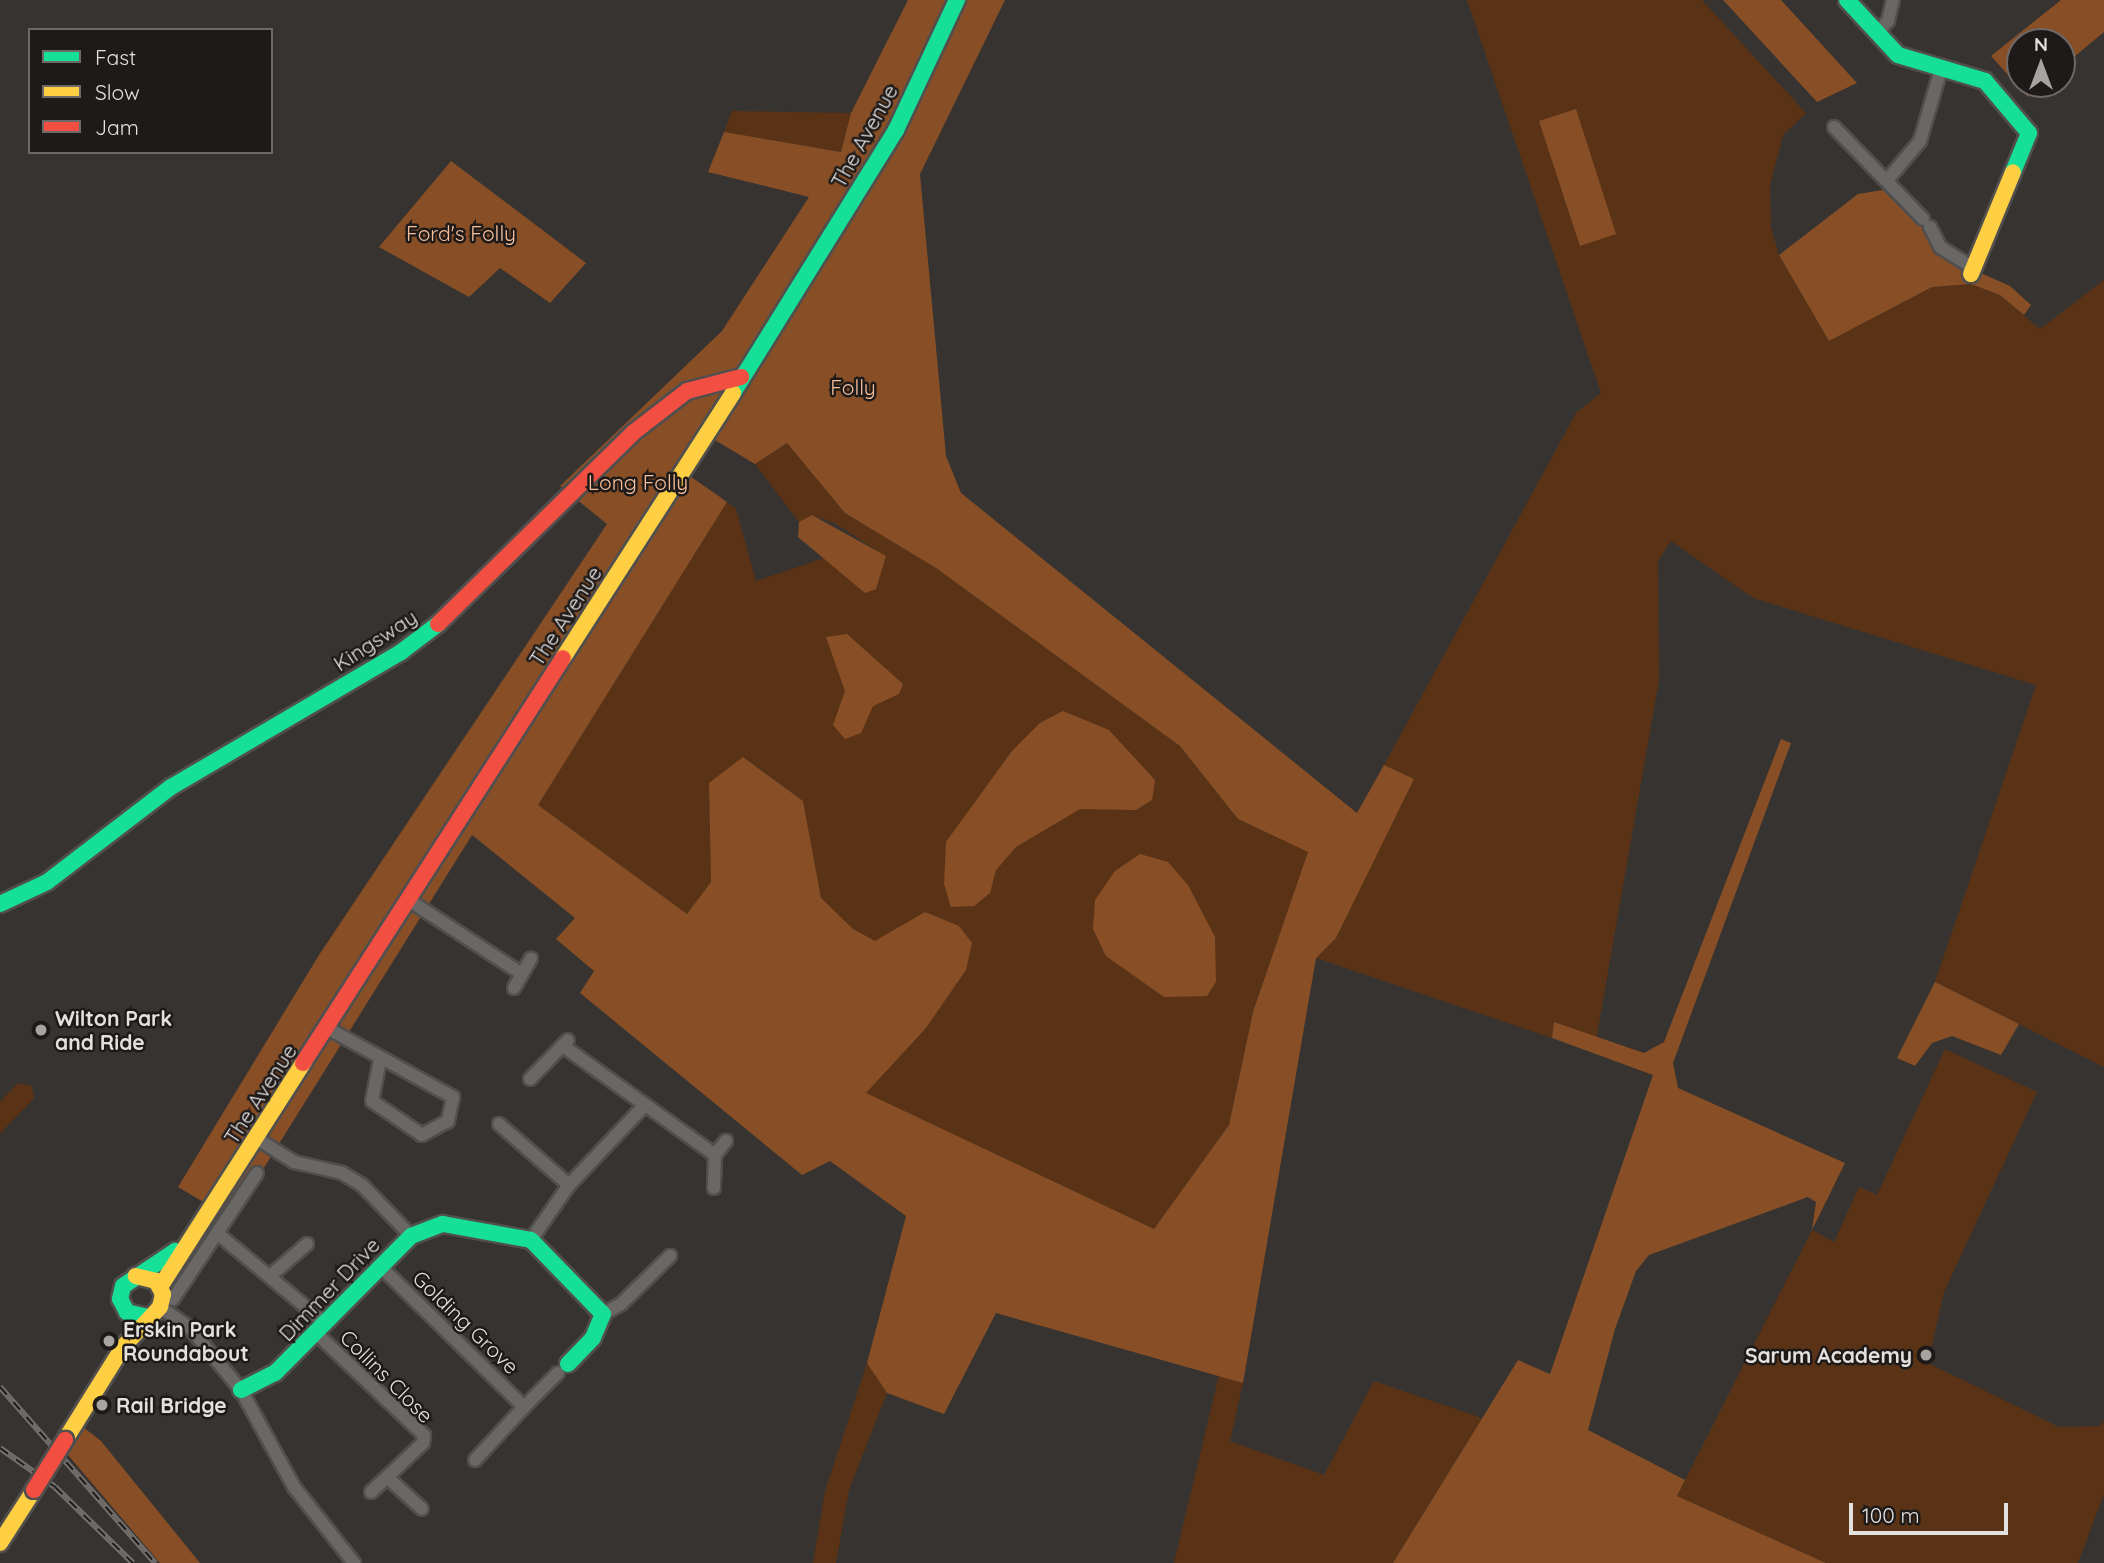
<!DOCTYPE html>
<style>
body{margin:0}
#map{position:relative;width:2104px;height:1563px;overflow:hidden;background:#363330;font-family:Quicksand,sans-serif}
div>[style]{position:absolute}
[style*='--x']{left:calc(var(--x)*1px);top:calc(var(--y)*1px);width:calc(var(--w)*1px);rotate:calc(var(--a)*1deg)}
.green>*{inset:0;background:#5a3316}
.forest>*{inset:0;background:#884f26}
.roads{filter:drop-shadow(2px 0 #514f4d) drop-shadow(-2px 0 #514f4d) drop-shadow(0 2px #514f4d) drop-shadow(0 -2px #514f4d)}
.street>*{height:12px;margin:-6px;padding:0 6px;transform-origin:6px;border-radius:6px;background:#6a6866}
.fast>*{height:16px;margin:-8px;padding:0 8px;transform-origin:8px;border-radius:8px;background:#16e098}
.slow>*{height:16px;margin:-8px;padding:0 8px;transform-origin:8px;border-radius:8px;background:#ffcf43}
.jam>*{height:16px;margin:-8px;padding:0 8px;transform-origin:8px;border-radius:8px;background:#f24e42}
.rail>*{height:6px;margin-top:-3px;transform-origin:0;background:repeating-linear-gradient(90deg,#1d1a19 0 10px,#726f6d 0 20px);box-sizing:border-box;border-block:2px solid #726f6d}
.bridges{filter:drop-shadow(2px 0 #514f4d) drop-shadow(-2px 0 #514f4d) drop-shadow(0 2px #514f4d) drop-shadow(0 -2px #514f4d)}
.jam-bridge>*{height:16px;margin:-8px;padding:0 8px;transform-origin:8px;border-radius:8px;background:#f24e42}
.dots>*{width:19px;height:19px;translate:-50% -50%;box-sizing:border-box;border:4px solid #1d1a19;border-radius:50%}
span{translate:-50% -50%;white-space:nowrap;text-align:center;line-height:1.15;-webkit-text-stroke:5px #1d1a19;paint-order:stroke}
.street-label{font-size:21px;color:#e4e0de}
.park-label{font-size:21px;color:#f8bf9b}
.poi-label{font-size:21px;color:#e4e0de;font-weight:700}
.left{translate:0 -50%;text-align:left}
.right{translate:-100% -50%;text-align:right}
.legend{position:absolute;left:28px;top:28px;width:245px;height:126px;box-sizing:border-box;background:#1d1a19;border:2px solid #6d6968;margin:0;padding:9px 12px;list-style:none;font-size:21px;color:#e4e0de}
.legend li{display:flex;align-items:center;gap:14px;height:35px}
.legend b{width:35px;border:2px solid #6d6968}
.north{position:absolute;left:2006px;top:28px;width:70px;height:70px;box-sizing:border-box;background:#1d1a19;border:2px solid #6d6968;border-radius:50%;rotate:0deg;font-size:19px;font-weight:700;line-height:28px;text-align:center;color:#e4e0de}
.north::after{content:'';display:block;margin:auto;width:24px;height:32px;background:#a7a3a1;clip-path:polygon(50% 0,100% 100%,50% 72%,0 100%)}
.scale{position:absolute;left:1849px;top:1503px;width:159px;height:32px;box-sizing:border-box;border:4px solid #e4e0de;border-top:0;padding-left:9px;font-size:21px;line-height:24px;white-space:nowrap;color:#e4e0de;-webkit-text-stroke:5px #1d1a19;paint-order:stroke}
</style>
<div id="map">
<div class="green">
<i style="clip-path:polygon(1467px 0,1702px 0,1806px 113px,1783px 135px,1770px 186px,1771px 227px,1779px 255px,1829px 341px,1932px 287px,1971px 284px,2000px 295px,2040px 329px,2104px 280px,2104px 1067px,1935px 982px,2036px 685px,1753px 598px,1671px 541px,1658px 561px,1659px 680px,1596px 1041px,1555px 1022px,1552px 1038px,1316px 958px,1336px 938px,1413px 779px,1384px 765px,1576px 413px,1601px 393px)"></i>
<i style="clip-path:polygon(732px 111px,851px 113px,841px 152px,724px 132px)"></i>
<i style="clip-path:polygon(787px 443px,845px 513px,936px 568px,1180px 746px,1238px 819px,1309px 852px,1253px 1012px,1229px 1125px,1154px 1229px,865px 1093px,926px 1028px,966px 970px,925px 912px,875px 942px,853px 929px,821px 899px,803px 801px,744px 757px,709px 783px,711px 882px,687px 914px,538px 805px,727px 502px,736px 509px,756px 581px,827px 557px,865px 592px,885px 556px,836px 524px,812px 515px,799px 522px,755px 464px)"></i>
<i style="clip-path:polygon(1945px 1049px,2037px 1092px,1944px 1292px,1928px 1363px,2059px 1427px,2101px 1426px,2104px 1421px,2104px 1494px,2078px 1563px,1826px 1563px,1677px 1496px,1812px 1230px,1834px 1242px,1859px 1187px,1877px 1195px)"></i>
<i style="clip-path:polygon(18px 1083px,32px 1086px,34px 1098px,0 1134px,0 1102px)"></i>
<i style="clip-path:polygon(867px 1363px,887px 1393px,849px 1490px,836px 1563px,813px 1563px,825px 1491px)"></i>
<i style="clip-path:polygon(1219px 1375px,1243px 1383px,1230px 1441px,1324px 1475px,1374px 1381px,1482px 1418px,1393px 1563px,1174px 1563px)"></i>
</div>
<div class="forest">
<i style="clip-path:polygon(evenodd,908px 0,1005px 0,920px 174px,946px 456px,961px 493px,1357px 813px,1384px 765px,1414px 779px,1336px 938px,1316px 958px,1243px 1383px,996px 1313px,944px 1414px,887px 1393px,867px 1363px,906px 1216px,830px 1161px,802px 1175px,580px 993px,594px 971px,556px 939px,575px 918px,472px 835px,232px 1219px,178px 1187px,319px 955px,607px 524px,560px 486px,722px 331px,809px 197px,708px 172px,724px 132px,841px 152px,851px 113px,908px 0,713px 439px,755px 464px,787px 443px,845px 513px,936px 568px,1180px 746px,1238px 819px,1308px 852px,1253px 1012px,1229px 1125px,1154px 1229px,866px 1093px,926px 1028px,966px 970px,972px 943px,959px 926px,925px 912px,875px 941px,853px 929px,821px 898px,803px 801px,743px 757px,709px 783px,711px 882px,687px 914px,538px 805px,727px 502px,690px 476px,713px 439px)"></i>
<i style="clip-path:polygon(1723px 0,1781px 0,1857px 83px,1817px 102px)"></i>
<i style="clip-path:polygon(2061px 0,2104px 0,2104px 32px,2062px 67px,2062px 42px,2020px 42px,2020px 84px,2043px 84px,2028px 97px,1991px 56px)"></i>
<i style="clip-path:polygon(1576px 109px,1616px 234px,1580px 246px,1539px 121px)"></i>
<i style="clip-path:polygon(451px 161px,586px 263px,550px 303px,500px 268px,469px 297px,379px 247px)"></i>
<i style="clip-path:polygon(1883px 190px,1965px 266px,2010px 286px,2031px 305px,2024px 315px,2000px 295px,1971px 284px,1932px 287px,1829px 341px,1779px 255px,1858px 194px)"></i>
<i style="clip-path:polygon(812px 515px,886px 556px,876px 589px,865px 593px,798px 537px,799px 522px)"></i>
<i style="clip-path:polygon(847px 634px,903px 684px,899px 694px,873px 706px,861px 733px,845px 739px,833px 725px,845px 691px,826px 637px)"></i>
<i style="clip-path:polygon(1063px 711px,1109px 730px,1155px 780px,1152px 800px,1136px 810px,1080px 809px,1016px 847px,996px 870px,990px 893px,974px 906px,951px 907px,944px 884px,946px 842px,1012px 751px,1040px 723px)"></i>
<i style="clip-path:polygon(1781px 739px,1791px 743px,1673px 1063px,1678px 1088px,1845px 1163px,1812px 1230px,1816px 1202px,1808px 1197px,1649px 1255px,1636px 1271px,1615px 1329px,1588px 1430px,1685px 1480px,1677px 1496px,1826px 1563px,1393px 1563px,1518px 1360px,1550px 1374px,1653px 1075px,1552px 1038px,1554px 1022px,1644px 1053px,1664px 1042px)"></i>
<i style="clip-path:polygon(1140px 854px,1168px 862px,1188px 885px,1215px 937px,1216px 982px,1207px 996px,1164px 997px,1106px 956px,1093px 929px,1095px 900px,1115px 871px)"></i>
<i style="clip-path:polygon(1935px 982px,2019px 1024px,2001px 1055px,1952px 1036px,1932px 1043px,1915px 1066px,1897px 1058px)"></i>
<i style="clip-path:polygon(83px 1427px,101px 1441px,200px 1563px,160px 1563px,68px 1455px)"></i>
</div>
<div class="roads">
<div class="street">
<i style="--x:1878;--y:32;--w:15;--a:-48"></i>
<i style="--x:1888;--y:21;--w:22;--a:-77"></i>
<i style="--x:1834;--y:127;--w:128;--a:45.9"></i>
<i style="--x:1889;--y:178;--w:48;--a:-50"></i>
<i style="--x:1920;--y:141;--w:75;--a:-73.7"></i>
<i style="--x:1930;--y:227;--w:22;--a:63"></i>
<i style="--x:1940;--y:247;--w:41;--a:32.2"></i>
<i style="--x:407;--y:899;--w:137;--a:33.1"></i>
<i style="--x:514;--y:988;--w:34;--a:-60"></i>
<i style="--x:327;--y:1028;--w:144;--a:28.7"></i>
<i style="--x:453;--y:1097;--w:25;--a:102"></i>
<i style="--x:448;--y:1121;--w:30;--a:152"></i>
<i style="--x:422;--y:1135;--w:60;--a:-145.8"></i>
<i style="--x:372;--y:1101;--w:42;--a:-79"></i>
<i style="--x:563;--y:1046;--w:187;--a:35.6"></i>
<i style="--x:715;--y:1155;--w:33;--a:92"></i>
<i style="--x:530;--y:1079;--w:54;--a:-45.7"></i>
<i style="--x:499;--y:1124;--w:93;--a:41.1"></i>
<i style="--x:256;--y:1138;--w:45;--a:32.3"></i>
<i style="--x:294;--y:1162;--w:49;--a:12.9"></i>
<i style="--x:342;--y:1173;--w:23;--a:31"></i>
<i style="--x:362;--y:1185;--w:71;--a:46.1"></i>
<i style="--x:715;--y:1155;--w:18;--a:-52"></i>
<i style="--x:217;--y:1233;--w:72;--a:-56.3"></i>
<i style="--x:531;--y:1240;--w:67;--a:-55.4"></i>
<i style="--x:569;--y:1185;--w:108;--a:-46.5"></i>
<i style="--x:380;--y:1266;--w:202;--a:44.4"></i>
<i style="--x:524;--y:1407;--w:48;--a:-45"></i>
<i style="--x:270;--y:1276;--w:49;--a:-40.9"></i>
<i style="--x:173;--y:1299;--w:79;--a:-56.3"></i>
<i style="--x:217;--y:1233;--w:141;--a:39.8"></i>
<i style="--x:160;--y:1307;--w:38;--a:35"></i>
<i style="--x:191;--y:1329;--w:79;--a:50.7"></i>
<i style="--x:241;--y:1390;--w:111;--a:61.3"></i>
<i style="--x:294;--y:1487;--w:97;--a:51.7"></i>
<i style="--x:603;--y:1314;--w:21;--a:-29"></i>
<i style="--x:621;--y:1304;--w:69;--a:-44.4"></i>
<i style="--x:316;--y:1333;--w:149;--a:43.4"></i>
<i style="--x:424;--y:1435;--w:8;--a:97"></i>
<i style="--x:423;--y:1443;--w:50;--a:136.6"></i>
<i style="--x:387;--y:1477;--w:47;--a:42.4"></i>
<i style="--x:475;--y:1460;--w:72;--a:-47.2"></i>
<i style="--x:371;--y:1492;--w:22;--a:-43"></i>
</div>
<div class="fast">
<i style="--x:1847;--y:0;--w:75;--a:47.2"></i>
<i style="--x:1898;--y:55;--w:91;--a:16.6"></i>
<i style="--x:1985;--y:81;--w:68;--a:49.8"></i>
<i style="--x:2029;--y:133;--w:42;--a:112.3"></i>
<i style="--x:733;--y:393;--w:309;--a:-58.2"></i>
<i style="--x:896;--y:130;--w:144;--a:-64.9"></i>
<i style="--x:0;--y:904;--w:52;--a:-25.1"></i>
<i style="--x:47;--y:882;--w:156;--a:-37.5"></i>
<i style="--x:171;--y:787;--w:267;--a:-30.4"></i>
<i style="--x:401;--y:652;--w:46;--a:-37.1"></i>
<i style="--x:148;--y:1317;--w:22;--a:-167"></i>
<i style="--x:127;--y:1312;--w:15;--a:-118"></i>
<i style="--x:120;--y:1299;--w:13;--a:-77"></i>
<i style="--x:123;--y:1286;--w:63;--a:-33.9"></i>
<i style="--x:241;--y:1390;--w:38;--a:-27"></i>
<i style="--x:275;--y:1373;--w:193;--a:-45.2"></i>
<i style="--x:411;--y:1236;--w:34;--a:-21"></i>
<i style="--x:443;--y:1224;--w:89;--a:10.3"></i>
<i style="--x:531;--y:1240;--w:103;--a:45.8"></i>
<i style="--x:603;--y:1314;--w:26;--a:113"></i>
<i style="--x:593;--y:1338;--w:36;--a:134"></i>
</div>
<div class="slow">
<i style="--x:1971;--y:274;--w:110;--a:-67.6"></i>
<i style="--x:563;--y:658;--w:315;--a:-57.3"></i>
<i style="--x:160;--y:1287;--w:266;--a:-57.4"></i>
<i style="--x:65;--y:1440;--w:110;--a:-58.1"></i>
<i style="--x:123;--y:1347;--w:54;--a:-47.2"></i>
<i style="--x:160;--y:1307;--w:13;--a:-77"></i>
<i style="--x:163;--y:1294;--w:15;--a:-118"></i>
<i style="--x:156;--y:1281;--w:21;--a:-166"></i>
<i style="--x:0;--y:1543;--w:63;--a:-57.3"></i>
</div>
<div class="jam">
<i style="--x:438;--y:624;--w:274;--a:-44.4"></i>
<i style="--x:634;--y:432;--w:67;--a:-37.7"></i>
<i style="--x:687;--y:391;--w:56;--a:-14.5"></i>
<i style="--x:303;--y:1063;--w:481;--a:-57.3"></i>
</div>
</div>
<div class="rail">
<i style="--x:0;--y:1387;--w:235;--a:48.6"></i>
<i style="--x:0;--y:1448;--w:67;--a:35.3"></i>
<i style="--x:55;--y:1487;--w:109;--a:44.3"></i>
</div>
<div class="bridges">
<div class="jam-bridge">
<i style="--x:34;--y:1490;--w:59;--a:-58.2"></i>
</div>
</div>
<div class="dots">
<i style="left:41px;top:1030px;background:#a7a3a1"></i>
<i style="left:109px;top:1341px;background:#a7a3a1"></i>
<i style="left:1926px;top:1355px;background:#a7a3a1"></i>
<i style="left:102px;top:1405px;background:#a7a3a1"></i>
</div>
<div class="street-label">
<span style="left:864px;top:136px;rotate:-61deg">The Avenue</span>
<span style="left:565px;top:616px;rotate:-57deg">The Avenue</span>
<span style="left:375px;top:640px;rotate:-33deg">Kingsway</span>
<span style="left:260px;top:1094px;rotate:-57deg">The Avenue</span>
<span style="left:329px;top:1289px;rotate:-46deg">Dimmer Drive</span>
<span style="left:466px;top:1322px;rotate:44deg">Golding Grove</span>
<span style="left:387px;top:1376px;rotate:45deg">Collins Close</span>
</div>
<div class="park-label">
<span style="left:461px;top:233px">Ford's Folly</span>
<span style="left:853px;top:387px">Folly</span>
<span style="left:638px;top:482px">Long Folly</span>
</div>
<div class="poi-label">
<span class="left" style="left:55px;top:1030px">Wilton Park<br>and Ride</span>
<span class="left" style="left:123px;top:1341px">Erskin Park<br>Roundabout</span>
<span class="right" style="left:1912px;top:1355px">Sarum Academy</span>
<span class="left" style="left:116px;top:1405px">Rail Bridge</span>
</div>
<ul class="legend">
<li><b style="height:9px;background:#16e098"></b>Fast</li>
<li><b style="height:9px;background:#ffcf43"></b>Slow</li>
<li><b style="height:9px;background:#f24e42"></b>Jam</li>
</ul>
<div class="north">N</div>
<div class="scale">100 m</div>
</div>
